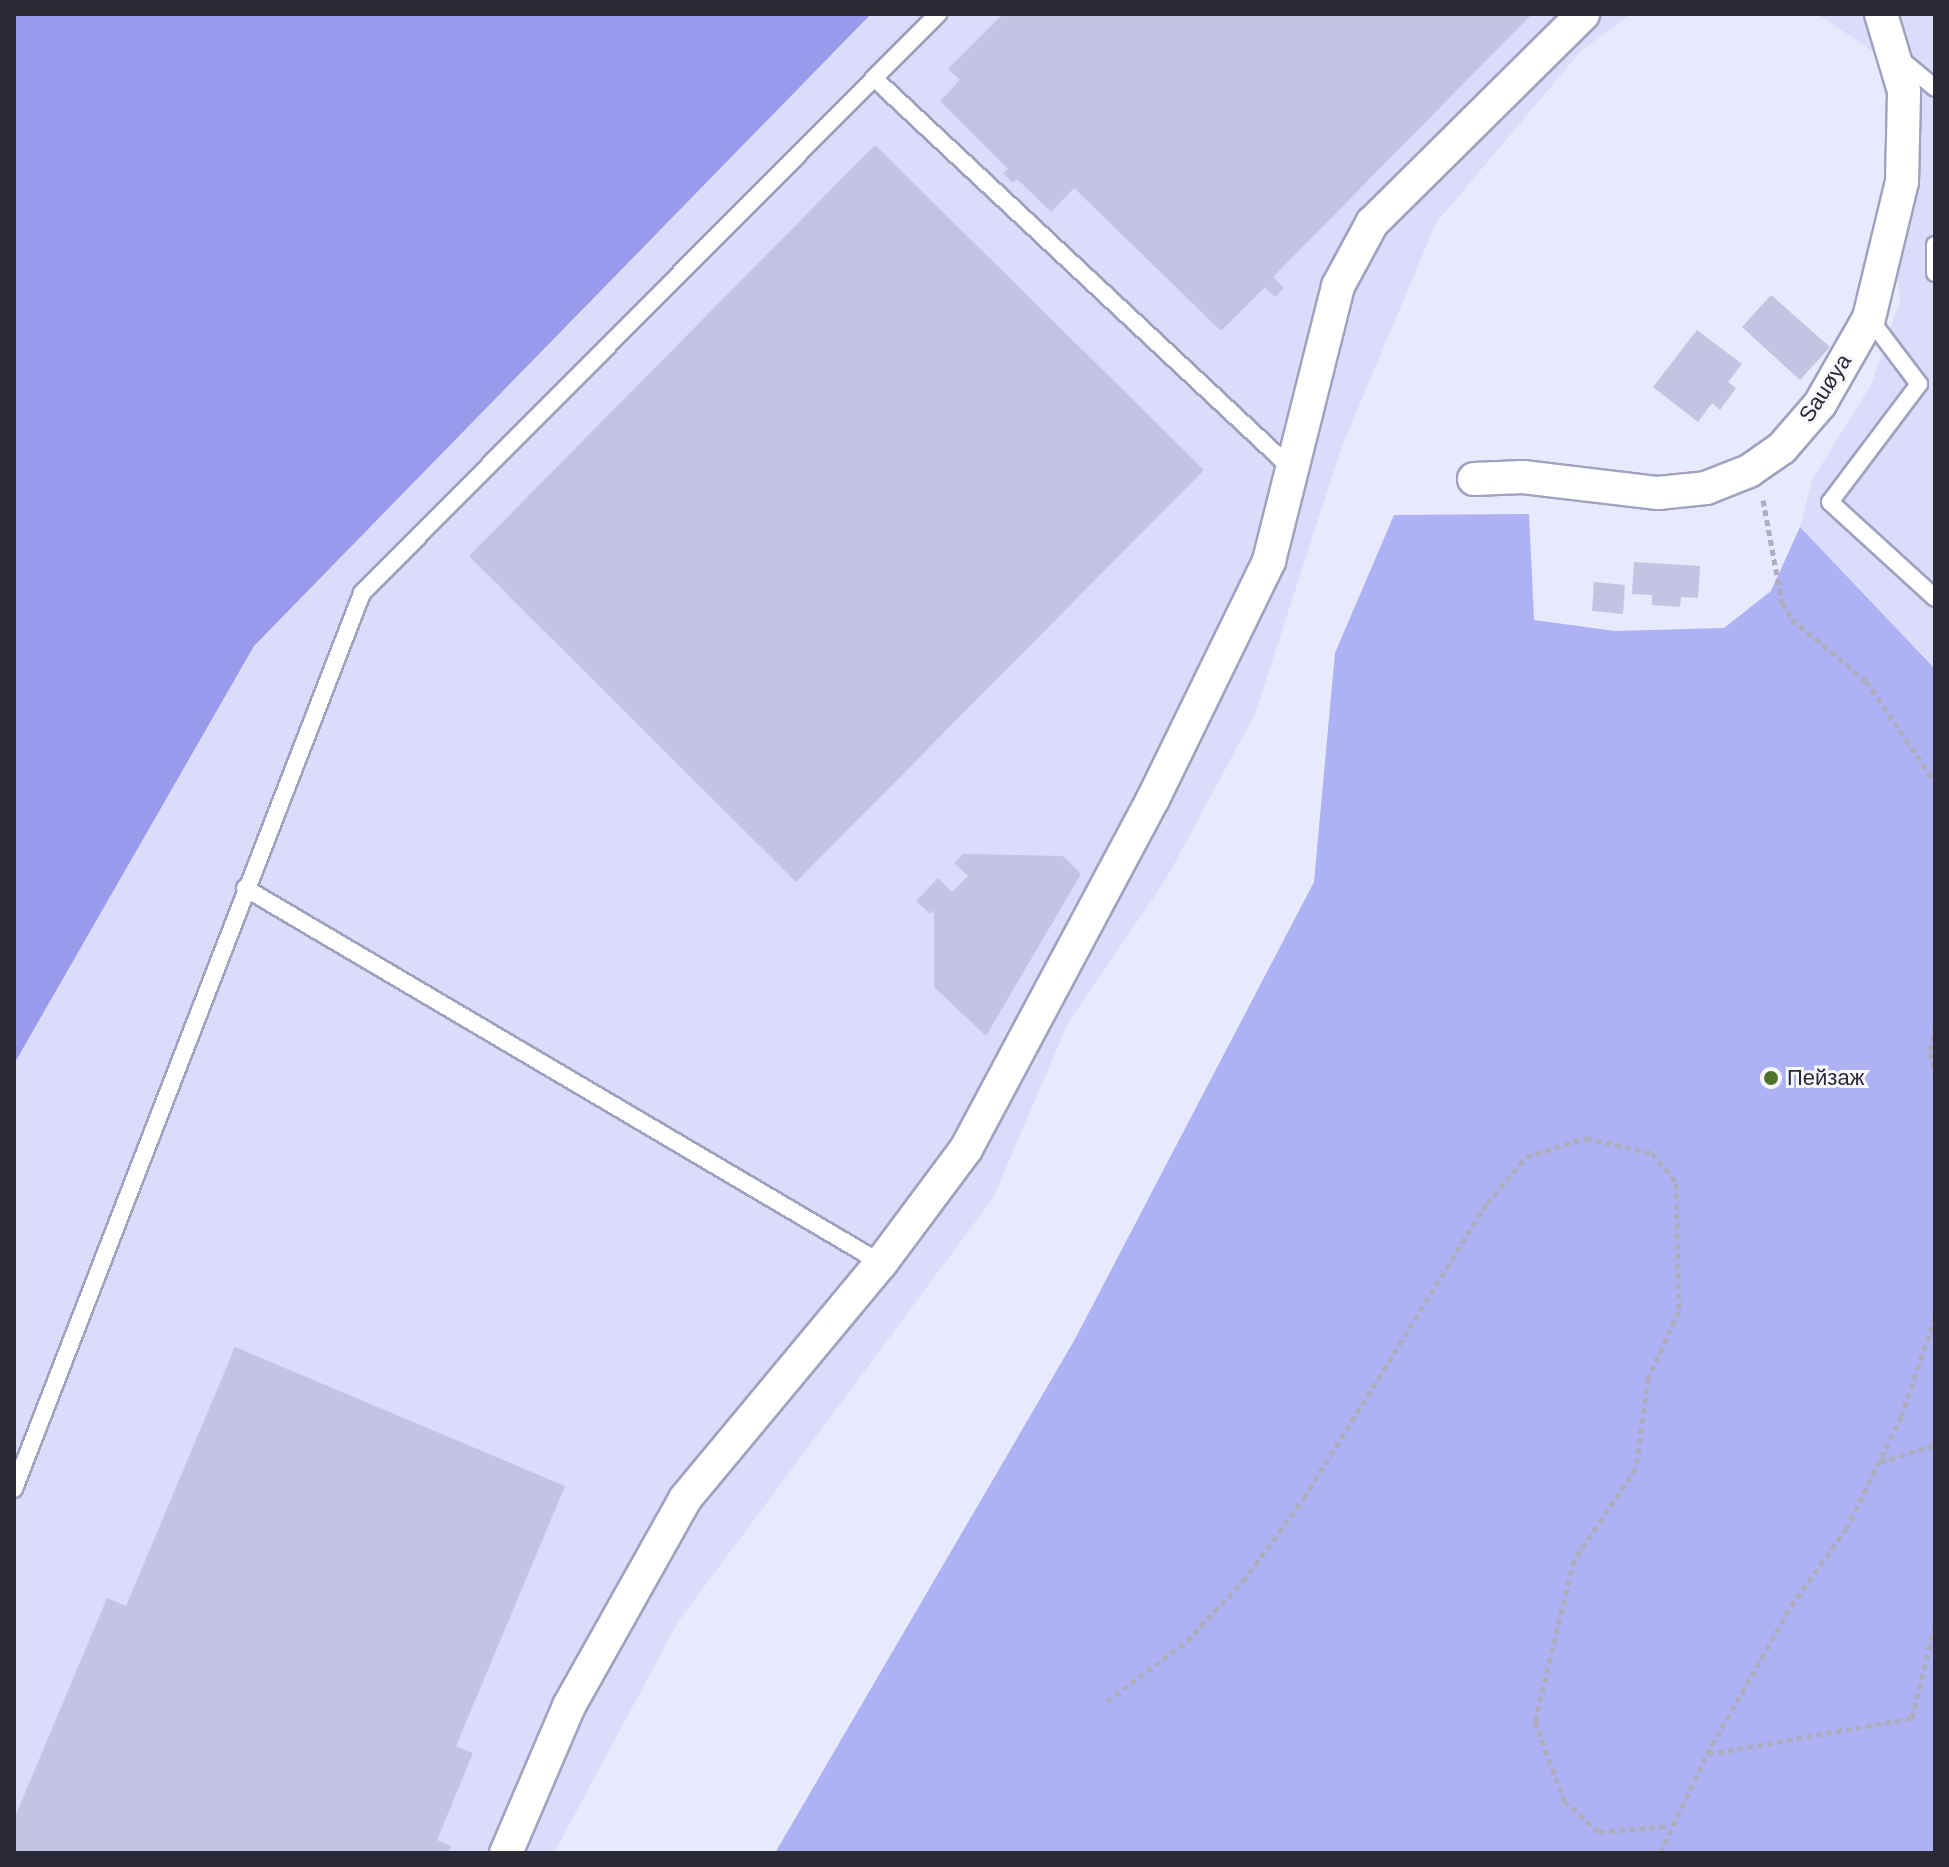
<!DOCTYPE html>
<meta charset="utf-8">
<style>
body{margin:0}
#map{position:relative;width:1949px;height:1867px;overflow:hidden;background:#e7e9fc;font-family:Helvetica,sans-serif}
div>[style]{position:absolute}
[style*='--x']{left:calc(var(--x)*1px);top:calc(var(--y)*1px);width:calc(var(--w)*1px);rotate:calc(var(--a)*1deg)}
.built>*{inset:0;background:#dadcfa}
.forest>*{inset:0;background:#aeb1f3}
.water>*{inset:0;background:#999aec}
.building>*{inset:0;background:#c2c4e2}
.path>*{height:5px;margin-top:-2.5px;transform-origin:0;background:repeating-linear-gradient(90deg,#acaebf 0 6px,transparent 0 10px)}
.roads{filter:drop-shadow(2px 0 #a0a2bf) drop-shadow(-2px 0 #a0a2bf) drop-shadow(0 2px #a0a2bf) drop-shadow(0 -2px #a0a2bf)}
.service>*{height:16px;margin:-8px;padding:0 8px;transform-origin:8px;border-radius:8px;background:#fff}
.minor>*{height:32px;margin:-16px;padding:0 16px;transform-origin:16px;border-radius:16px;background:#fff}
.dots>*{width:22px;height:22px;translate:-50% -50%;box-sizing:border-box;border:4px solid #f7f7fe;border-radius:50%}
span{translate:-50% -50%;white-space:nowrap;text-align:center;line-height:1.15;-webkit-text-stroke:6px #f7f7fe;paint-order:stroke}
.street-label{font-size:22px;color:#292a35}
.poi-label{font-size:22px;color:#292a35}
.left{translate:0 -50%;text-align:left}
.frame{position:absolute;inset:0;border:16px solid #292a35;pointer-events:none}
</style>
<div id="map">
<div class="built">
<i style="clip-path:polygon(871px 14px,1631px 14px,1582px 50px,1436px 223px,1342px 446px,1255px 714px,1166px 879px,1068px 1023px,993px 1198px,678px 1622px,554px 1853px,14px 1853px,14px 1064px,254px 646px)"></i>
<i style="clip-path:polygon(1817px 14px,1935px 14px,1935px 669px,1800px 527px,1812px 480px,1871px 385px,1900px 301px,1882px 57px)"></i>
</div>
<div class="forest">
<i style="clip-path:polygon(1529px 514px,1534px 620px,1615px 631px,1724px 628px,1771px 591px,1800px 527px,1935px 669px,1935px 1853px,775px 1853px,1075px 1339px,1314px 882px,1335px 653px,1394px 515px)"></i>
</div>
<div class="water">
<i style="clip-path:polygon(14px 14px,871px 14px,254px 646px,14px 1064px)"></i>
</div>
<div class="building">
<i style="clip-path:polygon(1003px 14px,1532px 14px,1273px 277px,1284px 288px,1275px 297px,1265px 287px,1221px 331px,1074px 188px,1051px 212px,1017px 179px,1013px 183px,1003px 173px,1008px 169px,940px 101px,960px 80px,948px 69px)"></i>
<i style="clip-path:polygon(875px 145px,1204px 470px,796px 882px,469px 556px)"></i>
<i style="clip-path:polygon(1771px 295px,1830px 347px,1800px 380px,1742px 327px)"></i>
<i style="clip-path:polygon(1697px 330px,1742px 364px,1728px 382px,1736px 388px,1720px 410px,1712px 403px,1698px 422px,1653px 387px)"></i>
<i style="clip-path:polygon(1634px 562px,1700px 566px,1698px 598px,1681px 597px,1680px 607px,1652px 605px,1652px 595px,1632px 594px)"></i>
<i style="clip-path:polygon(1594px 582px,1625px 585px,1623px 614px,1592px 611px)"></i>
<i style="clip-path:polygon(963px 854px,1063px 856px,1081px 874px,986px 1036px,934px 987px,934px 910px,930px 914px,916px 901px,938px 878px,952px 892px,968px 876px,954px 863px)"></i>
<i style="clip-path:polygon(235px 1347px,565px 1486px,456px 1746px,473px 1753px,437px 1840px,451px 1846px,448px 1853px,14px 1853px,14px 1819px,107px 1598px,126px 1606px)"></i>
</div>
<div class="path">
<i style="--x:1763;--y:500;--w:105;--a:79.5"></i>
<i style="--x:1782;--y:603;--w:19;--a:58"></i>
<i style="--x:1792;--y:619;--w:97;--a:40"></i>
<i style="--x:1866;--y:681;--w:122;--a:55.7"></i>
<i style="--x:1935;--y:1025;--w:27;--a:100"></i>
<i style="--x:1930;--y:1052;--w:24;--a:78"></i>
<i style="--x:1880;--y:1462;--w:58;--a:-17.2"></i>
<i style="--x:1107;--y:1701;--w:100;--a:-36.9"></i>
<i style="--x:1187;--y:1641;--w:82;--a:-47"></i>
<i style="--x:1243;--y:1581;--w:103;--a:-53.7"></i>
<i style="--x:1304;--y:1498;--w:347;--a:-58.2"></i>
<i style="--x:1487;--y:1203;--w:60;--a:-49.7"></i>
<i style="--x:1526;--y:1157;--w:63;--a:-17.6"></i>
<i style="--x:1586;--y:1138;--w:68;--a:12.8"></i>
<i style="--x:1652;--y:1153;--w:38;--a:51"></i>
<i style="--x:1676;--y:1183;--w:128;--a:88.7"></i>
<i style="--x:1679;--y:1311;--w:74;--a:114.8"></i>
<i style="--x:1648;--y:1378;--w:91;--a:97.6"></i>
<i style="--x:1636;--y:1468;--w:111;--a:124"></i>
<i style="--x:1574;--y:1560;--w:166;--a:103.6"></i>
<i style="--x:1535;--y:1721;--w:85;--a:70.1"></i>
<i style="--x:1564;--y:1801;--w:47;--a:41.5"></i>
<i style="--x:1599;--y:1832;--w:70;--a:-4.9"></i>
<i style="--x:1708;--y:1754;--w:207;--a:-10"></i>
<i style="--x:1912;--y:1718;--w:97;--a:-76.3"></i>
<i style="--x:1660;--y:1853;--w:110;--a:-64.6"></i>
<i style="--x:1707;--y:1754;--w:170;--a:-60.4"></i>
<i style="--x:1791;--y:1606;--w:95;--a:-54.5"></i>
<i style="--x:1846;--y:1529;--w:125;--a:-63.8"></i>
<i style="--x:1901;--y:1417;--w:106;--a:-71.2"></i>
</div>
<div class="roads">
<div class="service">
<i style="--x:1900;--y:59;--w:45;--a:39.6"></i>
<i style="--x:875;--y:79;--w:574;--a:43.09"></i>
<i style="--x:1935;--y:245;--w:28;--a:90"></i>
<i style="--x:1869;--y:318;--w:83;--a:52.9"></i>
<i style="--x:1919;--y:384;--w:148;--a:127"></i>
<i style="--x:1830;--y:502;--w:142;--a:42.4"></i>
<i style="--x:245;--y:888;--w:738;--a:30.52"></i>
<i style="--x:14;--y:1489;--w:961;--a:-68.77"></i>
<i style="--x:362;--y:593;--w:817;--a:-45.15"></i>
</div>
<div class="minor">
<i style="--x:1474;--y:479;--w:49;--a:-2.3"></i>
<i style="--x:1523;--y:477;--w:136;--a:6.8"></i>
<i style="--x:1658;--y:493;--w:48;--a:-5.9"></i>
<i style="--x:1706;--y:488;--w:46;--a:-21.6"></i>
<i style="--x:1749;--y:471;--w:40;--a:-34.9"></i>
<i style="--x:1782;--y:448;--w:58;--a:-49.2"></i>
<i style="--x:1820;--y:404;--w:99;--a:-60.3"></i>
<i style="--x:1869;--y:318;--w:140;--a:-76.4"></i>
<i style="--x:1902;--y:182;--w:91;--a:-88.7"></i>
<i style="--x:1904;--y:91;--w:80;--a:-106.6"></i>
<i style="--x:506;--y:1853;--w:160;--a:-66.8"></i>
<i style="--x:569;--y:1706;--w:237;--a:-60.7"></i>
<i style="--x:685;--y:1499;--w:307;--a:-50.3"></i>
<i style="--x:881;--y:1263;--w:142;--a:-53.3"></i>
<i style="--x:966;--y:1149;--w:397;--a:-61.9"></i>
<i style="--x:1153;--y:799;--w:265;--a:-64"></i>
<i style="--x:1269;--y:561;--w:284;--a:-75.9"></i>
<i style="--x:1338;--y:286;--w:72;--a:-61.6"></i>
<i style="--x:1372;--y:223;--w:297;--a:-44.7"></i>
</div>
</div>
<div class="dots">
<i style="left:1771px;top:1078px;background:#4e732c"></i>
</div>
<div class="street-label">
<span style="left:1825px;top:388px;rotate:-57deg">Sauøya</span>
</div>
<div class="poi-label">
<span class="left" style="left:1787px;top:1078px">Пейзаж</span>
</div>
<div class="frame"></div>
</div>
